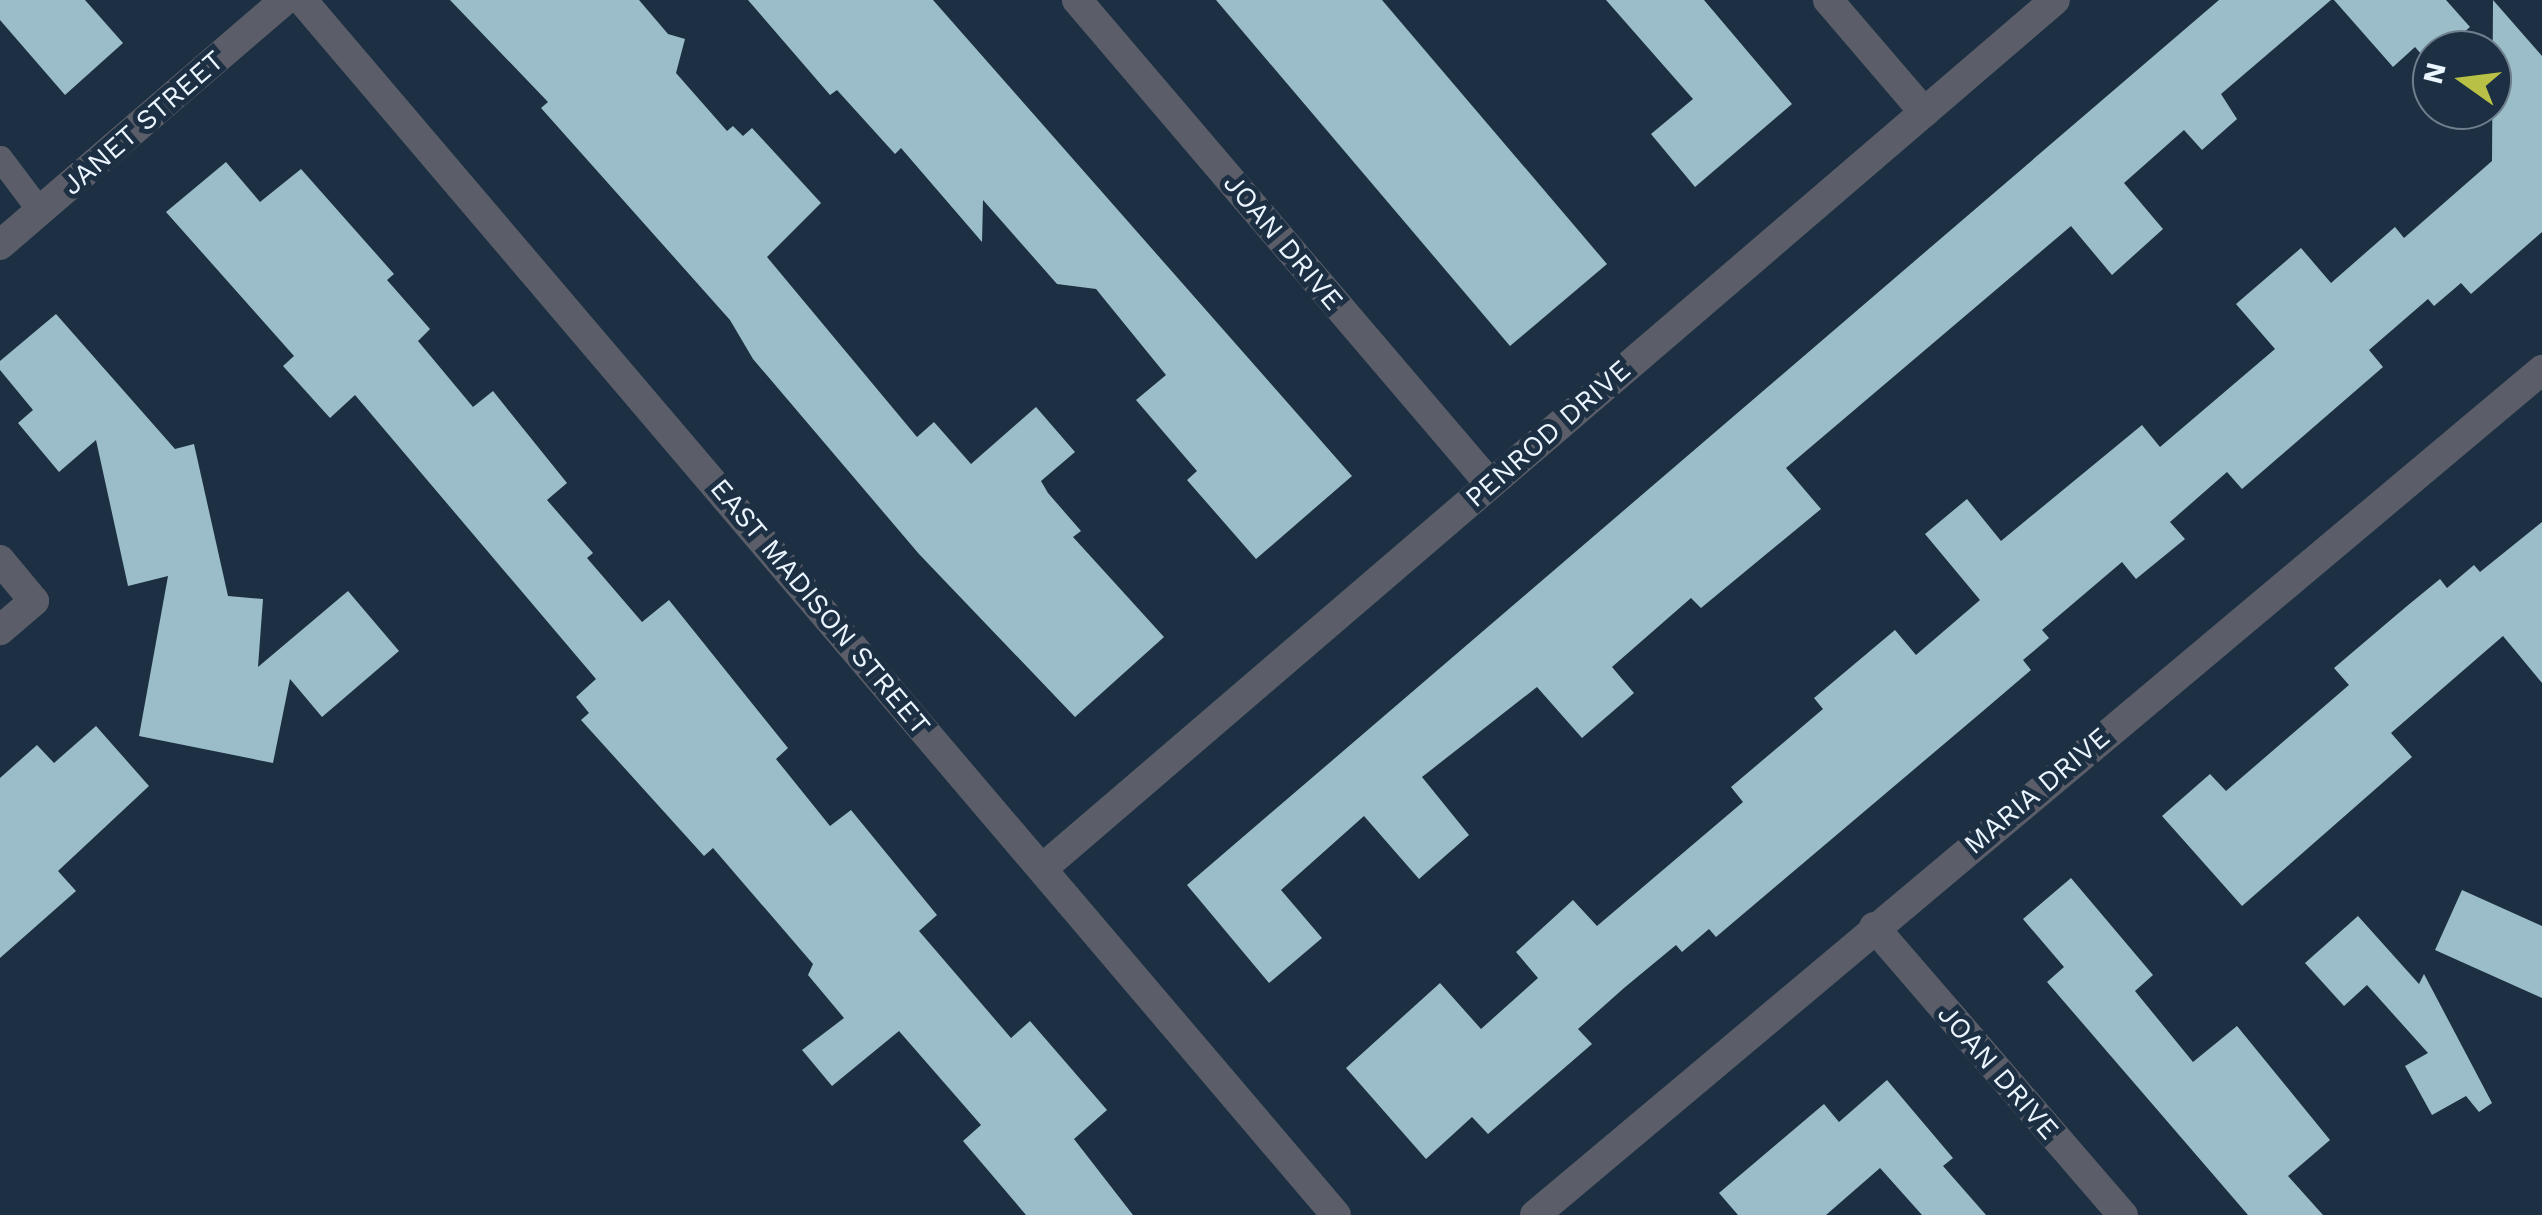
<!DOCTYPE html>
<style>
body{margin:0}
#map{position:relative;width:2542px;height:1215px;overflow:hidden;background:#1d3043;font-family:"Work Sans",sans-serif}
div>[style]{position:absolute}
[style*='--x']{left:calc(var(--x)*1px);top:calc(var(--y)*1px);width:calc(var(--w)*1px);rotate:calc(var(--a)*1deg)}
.building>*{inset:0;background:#9abdc9}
.service>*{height:25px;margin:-12.5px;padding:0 12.5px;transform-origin:12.5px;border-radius:12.5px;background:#5b5e69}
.minor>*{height:30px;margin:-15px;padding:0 15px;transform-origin:15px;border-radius:15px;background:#5b5e69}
.tertiary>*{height:30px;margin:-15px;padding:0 15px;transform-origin:15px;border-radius:15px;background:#5b5e69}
span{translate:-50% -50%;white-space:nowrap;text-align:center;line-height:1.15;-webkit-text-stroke:10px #1d3043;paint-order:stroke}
.street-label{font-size:28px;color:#ebf5ff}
.north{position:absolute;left:2412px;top:30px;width:100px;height:100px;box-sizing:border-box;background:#1d3043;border:2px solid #6f7f8e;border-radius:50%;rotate:284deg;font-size:28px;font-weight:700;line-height:40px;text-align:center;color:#ebf5ff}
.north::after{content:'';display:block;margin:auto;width:35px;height:45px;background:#b9c046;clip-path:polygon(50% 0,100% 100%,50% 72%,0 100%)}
</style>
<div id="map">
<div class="building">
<i style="clip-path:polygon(0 0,85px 0,123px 43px,65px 95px,0 20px)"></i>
<i style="clip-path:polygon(450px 0,639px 0,668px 34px,685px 39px,676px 73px,727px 131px,733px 126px,743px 136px,752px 128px,821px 203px,767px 257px,917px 437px,934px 422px,971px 464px,1036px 407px,1075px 452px,1041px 481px,1048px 493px,1081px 531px,1073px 537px,1164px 637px,1075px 717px,919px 554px,753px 359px,730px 320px,541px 108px,548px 102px)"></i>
<i style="clip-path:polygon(748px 0,933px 0,1352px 476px,1256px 559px,1187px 480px,1197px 471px,1136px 400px,1166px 375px,1096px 289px,1057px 284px,983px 200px,982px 242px,901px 148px,895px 154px,837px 90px,830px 95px)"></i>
<i style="clip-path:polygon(1216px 0,1382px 0,1607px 264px,1510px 346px)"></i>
<i style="clip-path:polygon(1606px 0,1704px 0,1792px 104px,1695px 187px,1651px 134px,1693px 99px)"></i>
<i style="clip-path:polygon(2219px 0,2331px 0,2221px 94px,2237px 119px,2202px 150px,2184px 130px,2124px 183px,2163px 229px,2112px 275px,2071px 226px,1786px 468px,1821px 509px,1701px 608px,1691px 598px,1612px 667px,1634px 693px,1582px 738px,1537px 687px,1422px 777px,1469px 835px,1419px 879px,1364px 816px,1281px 890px,1322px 938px,1269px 983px,1187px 885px)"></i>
<i style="clip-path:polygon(2334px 0,2446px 0,2470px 27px,2443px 50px,2432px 50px,2429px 63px,2415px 47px,2393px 67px)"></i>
<i style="clip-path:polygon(2493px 0,2542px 56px,2542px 232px,2471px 294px,2461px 283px,2434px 306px,2428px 299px,2369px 350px,2383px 367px,2242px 489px,2227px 472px,2170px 522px,2185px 539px,2136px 579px,2122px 562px,2042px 630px,2049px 638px,2023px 660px,2031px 670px,1983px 711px,1716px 937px,1709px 929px,1682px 952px,1676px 945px,1624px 988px,1578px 1029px,1592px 1044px,1488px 1134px,1472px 1117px,1426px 1159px,1346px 1068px,1440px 983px,1481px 1029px,1538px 978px,1516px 952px,1573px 900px,1597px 926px,1743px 802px,1731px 787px,1823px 709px,1814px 698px,1895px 630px,1916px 655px,1980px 600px,1925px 534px,1967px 499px,2001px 541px,2142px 425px,2160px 447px,2275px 349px,2236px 304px,2301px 248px,2331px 283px,2395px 227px,2404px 238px,2492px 161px)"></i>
<i style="clip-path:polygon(226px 162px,260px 202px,301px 169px,394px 274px,387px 280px,430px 329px,418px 341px,473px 407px,493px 391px,567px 483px,547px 500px,593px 553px,587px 558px,642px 622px,669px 600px,788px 748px,776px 759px,830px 826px,851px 810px,937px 915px,919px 931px,1011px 1038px,1030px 1021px,1107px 1110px,1074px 1139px,1133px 1215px,1026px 1215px,963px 1141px,981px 1125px,899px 1031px,832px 1086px,802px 1050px,844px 1018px,808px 975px,813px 964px,713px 848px,704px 856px,581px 720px,589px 713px,576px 697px,596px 679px,355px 395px,330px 418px,283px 366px,294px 356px,166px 212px)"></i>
<i style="clip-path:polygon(56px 314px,175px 449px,194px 444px,228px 596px,263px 599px,258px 667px,348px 591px,399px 651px,322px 717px,290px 679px,273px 763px,139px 736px,168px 576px,128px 586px,96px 440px,59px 472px,18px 423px,33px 410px,0 370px,0 361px)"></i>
<i style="clip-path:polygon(2542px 522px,2542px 683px,2503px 636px,2391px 733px,2412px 757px,2242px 906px,2162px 816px,2210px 774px,2226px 791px,2349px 685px,2334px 668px,2407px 606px,2440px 579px,2447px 588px,2474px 565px,2480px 572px)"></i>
<i style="clip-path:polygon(96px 726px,149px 786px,58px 871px,76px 891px,0 958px,0 778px,37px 745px,54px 763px)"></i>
<i style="clip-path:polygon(2071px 878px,2153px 975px,2135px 991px,2193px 1062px,2237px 1026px,2330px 1140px,2288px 1176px,2323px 1215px,2248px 1215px,2047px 982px,2064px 967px,2023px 919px)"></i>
<i style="clip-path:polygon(2462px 890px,2542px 926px,2542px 998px,2435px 950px)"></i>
<i style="clip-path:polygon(2358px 916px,2419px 984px,2424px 974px,2492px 1103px,2479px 1112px,2466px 1096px,2432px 1115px,2405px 1066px,2428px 1053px,2367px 985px,2344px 1006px,2305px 963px)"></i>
<i style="clip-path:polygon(1887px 1080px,1953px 1158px,1943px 1166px,1986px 1215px,1922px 1215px,1880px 1168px,1826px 1215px,1738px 1215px,1719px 1193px,1824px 1104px,1839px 1122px)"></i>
</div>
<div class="service">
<i style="--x:0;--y:158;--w:66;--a:53"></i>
</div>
<div class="minor">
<i style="--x:302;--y:0;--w:1595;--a:49.6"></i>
<i style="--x:1077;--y:0;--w:636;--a:49.53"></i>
<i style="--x:1828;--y:0;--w:148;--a:49.4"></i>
<i style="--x:0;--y:245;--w:376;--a:-40.7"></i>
<i style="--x:0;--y:560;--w:53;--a:50.3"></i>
<i style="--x:34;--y:601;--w:45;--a:139.5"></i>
<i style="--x:1043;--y:868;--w:1333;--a:-40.62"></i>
<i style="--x:1874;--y:927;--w:381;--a:49.2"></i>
</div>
<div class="tertiary">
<i style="--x:1535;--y:1215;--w:1315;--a:-40"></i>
</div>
<div class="street-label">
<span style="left:143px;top:123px;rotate:-41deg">JANET STREET</span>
<span style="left:1283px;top:242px;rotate:50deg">JOAN DRIVE</span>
<span style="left:1548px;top:434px;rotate:-41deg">PENROD DRIVE</span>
<span style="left:820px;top:607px;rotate:50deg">EAST MADISON STREET</span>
<span style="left:2037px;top:791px;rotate:-40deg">MARIA DRIVE</span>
<span style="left:1998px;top:1072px;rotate:49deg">JOAN DRIVE</span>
</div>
<div class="north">N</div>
</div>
